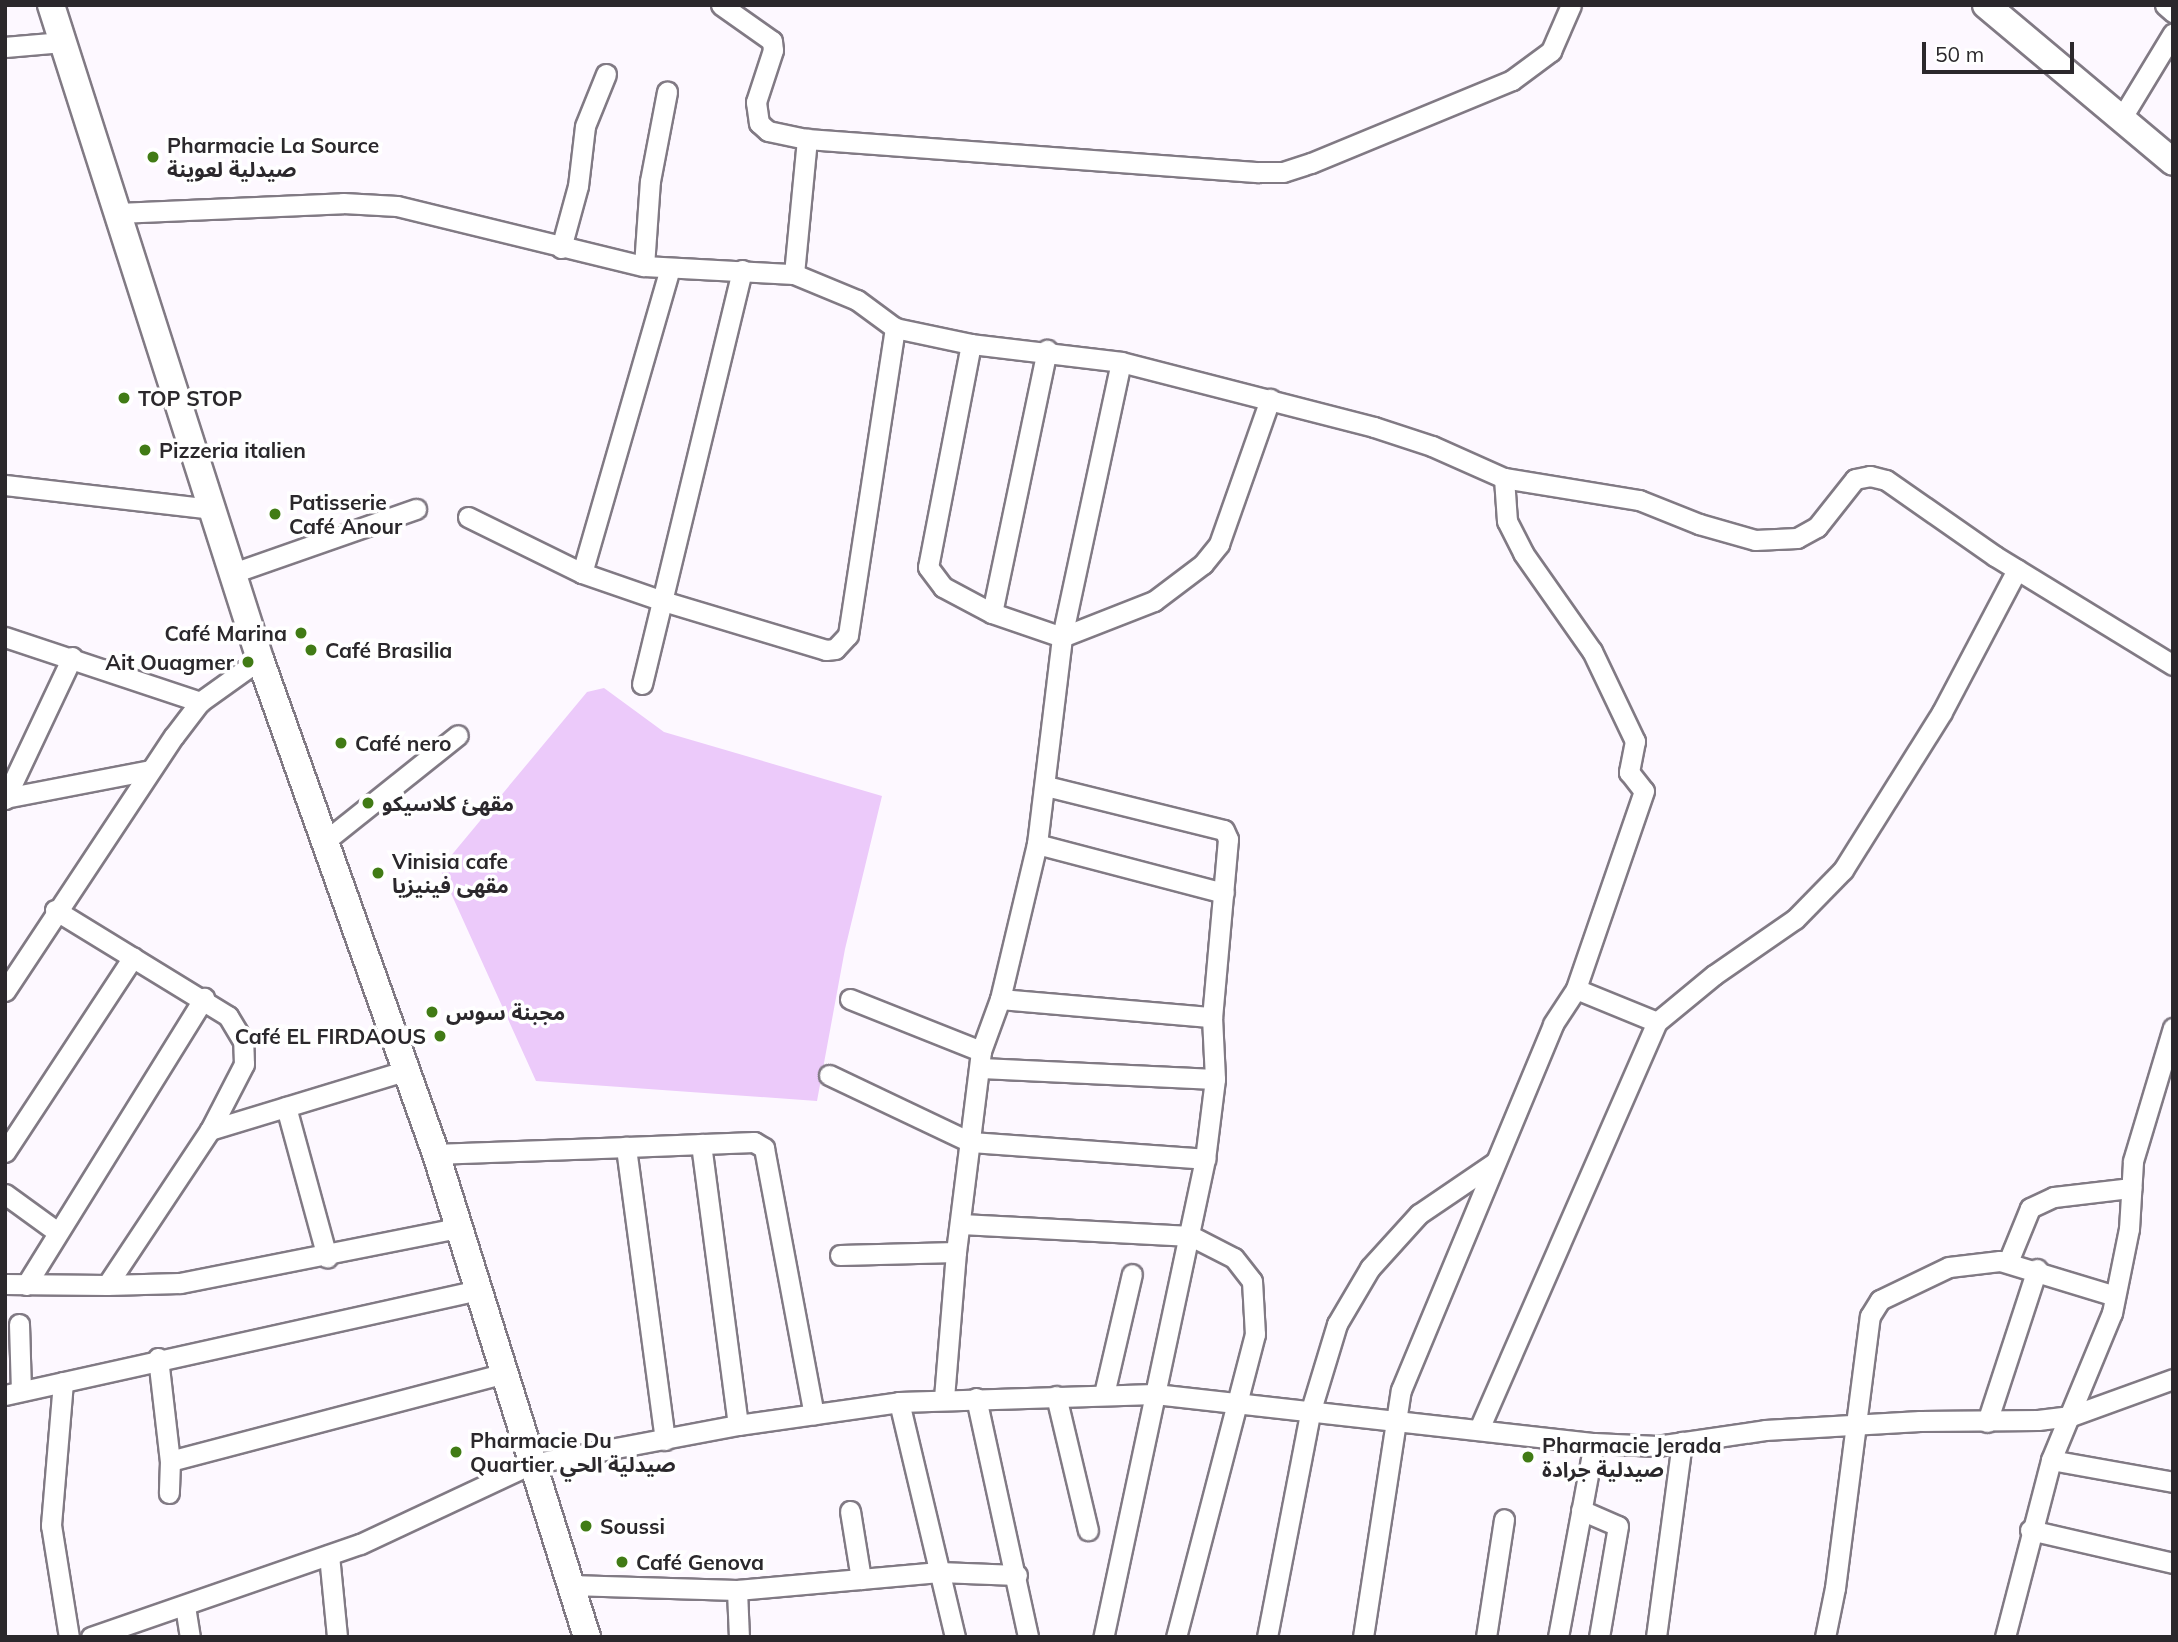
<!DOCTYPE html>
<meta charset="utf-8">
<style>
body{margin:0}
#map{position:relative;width:2178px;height:1642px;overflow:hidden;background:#fdf8ff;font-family:Mulish,"Noto Sans Arabic",sans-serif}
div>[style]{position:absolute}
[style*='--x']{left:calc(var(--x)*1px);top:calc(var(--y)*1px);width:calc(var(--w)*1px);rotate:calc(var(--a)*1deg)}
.green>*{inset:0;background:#eccafa}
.roads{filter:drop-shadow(2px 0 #817a84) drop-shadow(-2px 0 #817a84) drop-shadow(0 2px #817a84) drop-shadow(0 -2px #817a84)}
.street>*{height:19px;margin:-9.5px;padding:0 9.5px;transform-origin:9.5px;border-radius:9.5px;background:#fff}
.secondary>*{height:26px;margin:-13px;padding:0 13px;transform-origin:13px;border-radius:13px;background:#fff}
.dots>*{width:19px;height:19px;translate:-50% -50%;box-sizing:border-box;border:4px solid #fff;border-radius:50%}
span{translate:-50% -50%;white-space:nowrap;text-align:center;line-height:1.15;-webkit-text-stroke:7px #fff;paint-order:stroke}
.poi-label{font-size:21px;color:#2b282c;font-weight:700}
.left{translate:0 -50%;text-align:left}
.right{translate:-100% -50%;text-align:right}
.frame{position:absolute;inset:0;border:7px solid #2b282c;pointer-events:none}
.scale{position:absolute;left:1922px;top:42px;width:152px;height:32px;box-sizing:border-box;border:4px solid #2b282c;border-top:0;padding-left:9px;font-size:21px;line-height:24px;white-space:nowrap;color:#2b282c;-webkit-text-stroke:5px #fff;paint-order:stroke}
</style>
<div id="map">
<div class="green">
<i style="clip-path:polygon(604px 688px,664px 732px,882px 796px,845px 949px,817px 1101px,536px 1081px,440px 869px,587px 692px)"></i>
</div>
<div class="roads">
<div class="street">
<i style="--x:721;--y:5;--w:62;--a:35.2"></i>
<i style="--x:772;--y:41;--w:9;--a:84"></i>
<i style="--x:773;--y:50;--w:55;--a:108.1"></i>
<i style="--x:756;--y:102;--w:21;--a:82"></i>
<i style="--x:759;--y:123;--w:12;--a:42"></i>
<i style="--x:768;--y:131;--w:40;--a:12"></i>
<i style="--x:807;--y:139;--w:453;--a:4.2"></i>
<i style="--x:1259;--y:172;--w:24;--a:0"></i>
<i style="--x:1283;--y:172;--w:29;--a:-18"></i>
<i style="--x:1311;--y:163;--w:217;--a:-22.4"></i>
<i style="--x:1512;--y:80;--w:49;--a:-36.6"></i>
<i style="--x:1551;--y:51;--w:50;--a:-66.5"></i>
<i style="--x:2165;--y:5;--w:11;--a:41"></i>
<i style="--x:5;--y:47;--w:57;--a:-5"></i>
<i style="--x:2121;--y:119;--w:100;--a:-58.8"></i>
<i style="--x:118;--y:213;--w:225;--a:-2.5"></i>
<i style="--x:343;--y:203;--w:54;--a:3.2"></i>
<i style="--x:397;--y:206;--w:254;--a:13.7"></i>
<i style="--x:644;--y:266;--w:150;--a:3.1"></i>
<i style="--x:794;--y:274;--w:68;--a:22.4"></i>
<i style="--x:857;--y:300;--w:47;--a:36.4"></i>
<i style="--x:895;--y:328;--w:78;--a:11.9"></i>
<i style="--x:971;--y:344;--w:151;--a:6.8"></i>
<i style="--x:1121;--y:362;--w:261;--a:14.4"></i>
<i style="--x:1374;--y:427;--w:61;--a:18.1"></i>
<i style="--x:1432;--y:446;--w:79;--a:24"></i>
<i style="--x:1504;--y:478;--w:137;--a:9.3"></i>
<i style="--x:1639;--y:500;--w:65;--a:21.8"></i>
<i style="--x:1699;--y:524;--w:58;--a:15.9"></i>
<i style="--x:1755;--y:540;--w:42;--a:-2.7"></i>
<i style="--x:1797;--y:538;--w:23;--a:-29"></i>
<i style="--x:1817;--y:527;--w:61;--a:-51.6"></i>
<i style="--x:1855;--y:479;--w:15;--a:-11"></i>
<i style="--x:1870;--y:476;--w:16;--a:14"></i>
<i style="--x:1886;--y:480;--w:133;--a:34.9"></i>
<i style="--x:1995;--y:556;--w:209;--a:31.5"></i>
<i style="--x:561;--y:248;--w:64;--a:-74.7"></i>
<i style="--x:578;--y:186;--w:60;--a:-83.3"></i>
<i style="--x:585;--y:126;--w:56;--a:-68"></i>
<i style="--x:644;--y:266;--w:85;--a:-86"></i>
<i style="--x:650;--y:181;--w:91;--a:-79.2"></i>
<i style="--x:794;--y:274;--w:136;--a:-84.5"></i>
<i style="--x:971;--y:344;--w:227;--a:100.9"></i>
<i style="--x:928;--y:567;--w:25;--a:53"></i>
<i style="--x:943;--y:587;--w:55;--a:28"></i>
<i style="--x:992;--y:613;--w:74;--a:18.9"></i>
<i style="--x:1062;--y:637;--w:99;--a:-21.4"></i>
<i style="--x:1154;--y:601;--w:61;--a:-37.1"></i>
<i style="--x:1203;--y:564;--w:26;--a:-51"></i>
<i style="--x:1219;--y:544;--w:154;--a:-70.6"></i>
<i style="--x:1504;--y:478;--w:43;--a:86"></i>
<i style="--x:1507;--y:521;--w:36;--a:63"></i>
<i style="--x:1523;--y:553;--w:120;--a:54.9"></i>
<i style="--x:1592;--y:651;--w:100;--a:64.5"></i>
<i style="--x:1635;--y:741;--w:32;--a:101"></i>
<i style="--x:1629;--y:772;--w:24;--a:52"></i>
<i style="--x:1644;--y:791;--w:209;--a:109"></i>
<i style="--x:1576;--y:989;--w:87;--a:22.2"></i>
<i style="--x:1657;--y:1022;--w:74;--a:-39.5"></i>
<i style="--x:1714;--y:975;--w:98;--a:-34.7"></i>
<i style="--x:1795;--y:919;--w:69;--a:-45.6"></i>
<i style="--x:1843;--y:870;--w:186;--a:-57.9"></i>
<i style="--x:1942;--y:712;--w:161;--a:-62.2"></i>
<i style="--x:5;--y:485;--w:209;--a:6.6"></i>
<i style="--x:468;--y:517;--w:127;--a:26.2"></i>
<i style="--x:582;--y:573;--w:86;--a:19.1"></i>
<i style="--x:663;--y:601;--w:170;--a:16.7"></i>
<i style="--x:826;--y:650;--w:9;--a:-6"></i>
<i style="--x:835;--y:649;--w:19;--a:-47"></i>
<i style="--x:848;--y:635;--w:311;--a:-81.3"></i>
<i style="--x:233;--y:573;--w:194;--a:-19.3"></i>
<i style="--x:582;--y:573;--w:316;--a:-73.9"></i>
<i style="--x:992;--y:613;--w:269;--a:-78.2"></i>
<i style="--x:5;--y:637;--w:206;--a:18.4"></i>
<i style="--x:642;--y:684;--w:426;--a:-76.4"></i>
<i style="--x:1046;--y:786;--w:183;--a:13.9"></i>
<i style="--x:1224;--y:830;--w:10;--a:66"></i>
<i style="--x:1228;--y:839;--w:179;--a:95.1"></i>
<i style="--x:1212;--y:1017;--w:62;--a:87.2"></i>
<i style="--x:1215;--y:1079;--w:81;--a:97.1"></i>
<i style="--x:1205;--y:1159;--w:489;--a:102"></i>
<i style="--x:5;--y:798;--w:148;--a:-10.9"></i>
<i style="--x:5;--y:799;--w:157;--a:-64.7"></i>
<i style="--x:324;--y:842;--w:171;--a:-38.6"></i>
<i style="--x:1037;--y:844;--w:193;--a:14.7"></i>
<i style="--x:5;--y:991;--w:306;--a:-56.5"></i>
<i style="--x:174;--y:736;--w:43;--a:-52.6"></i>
<i style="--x:200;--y:702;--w:74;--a:-35.6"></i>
<i style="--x:850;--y:999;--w:141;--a:21.7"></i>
<i style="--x:1000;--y:999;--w:213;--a:4.9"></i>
<i style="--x:981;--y:1068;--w:234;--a:2.7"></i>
<i style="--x:829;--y:1075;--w:156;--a:25.4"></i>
<i style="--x:970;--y:1142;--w:236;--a:4.1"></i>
<i style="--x:286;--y:1107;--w:156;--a:74.7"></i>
<i style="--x:210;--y:1130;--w:206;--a:-16.9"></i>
<i style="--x:701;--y:1144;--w:283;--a:82.5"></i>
<i style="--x:5;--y:1152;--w:233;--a:-56.7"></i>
<i style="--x:436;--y:1154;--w:190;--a:-2.1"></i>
<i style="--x:5;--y:1194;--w:63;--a:36"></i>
<i style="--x:961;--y:1224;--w:230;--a:3"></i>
<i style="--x:1191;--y:1236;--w:48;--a:27.1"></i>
<i style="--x:1234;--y:1258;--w:29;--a:52"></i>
<i style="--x:1252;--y:1281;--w:53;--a:86.8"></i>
<i style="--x:1255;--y:1334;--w:313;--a:104.6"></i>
<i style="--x:840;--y:1255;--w:116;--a:-1.5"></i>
<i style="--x:2008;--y:1262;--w:58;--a:-67.8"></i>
<i style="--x:2030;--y:1208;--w:26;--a:-25"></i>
<i style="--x:2054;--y:1197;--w:78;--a:-6.7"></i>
<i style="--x:5;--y:1284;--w:102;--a:0.6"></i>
<i style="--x:107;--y:1285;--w:186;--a:-56.4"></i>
<i style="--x:210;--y:1130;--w:74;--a:-62.7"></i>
<i style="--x:244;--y:1064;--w:23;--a:-92"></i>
<i style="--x:243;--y:1041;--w:29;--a:-121"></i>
<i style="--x:228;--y:1016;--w:203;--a:-148.5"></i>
<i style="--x:26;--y:1285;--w:338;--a:-58.2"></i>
<i style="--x:107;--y:1285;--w:73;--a:-1.6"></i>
<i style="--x:180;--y:1283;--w:283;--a:-11.2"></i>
<i style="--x:19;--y:1324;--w:67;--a:88.3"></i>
<i style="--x:158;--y:1358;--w:104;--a:83.4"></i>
<i style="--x:170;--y:1461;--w:32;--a:92"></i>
<i style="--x:63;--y:1382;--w:144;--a:94.8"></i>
<i style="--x:51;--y:1525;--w:113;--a:80.9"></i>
<i style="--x:1104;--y:1394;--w:123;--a:-76.9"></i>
<i style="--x:5;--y:1395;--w:485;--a:-12.5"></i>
<i style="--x:1056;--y:1396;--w:138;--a:76.6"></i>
<i style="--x:944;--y:1398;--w:146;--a:-85.3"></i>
<i style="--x:956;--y:1252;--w:203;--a:-82.9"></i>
<i style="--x:981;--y:1051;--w:55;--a:-69.9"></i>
<i style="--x:1000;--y:999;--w:159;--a:-76.6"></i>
<i style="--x:1037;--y:844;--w:209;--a:-83.1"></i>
<i style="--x:1062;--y:637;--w:281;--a:-77.9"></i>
<i style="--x:976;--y:1398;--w:245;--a:77.7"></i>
<i style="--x:899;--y:1402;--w:242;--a:76.6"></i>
<i style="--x:1987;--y:1422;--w:161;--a:-71.9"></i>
<i style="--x:1479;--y:1429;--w:444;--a:-66.4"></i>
<i style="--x:665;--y:1440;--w:296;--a:-97.6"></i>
<i style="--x:626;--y:1147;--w:128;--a:-2.2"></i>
<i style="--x:754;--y:1142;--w:12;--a:31"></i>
<i style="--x:764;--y:1148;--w:271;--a:79.4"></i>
<i style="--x:2051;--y:1460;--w:124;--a:10.2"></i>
<i style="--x:170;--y:1461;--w:347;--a:-14.7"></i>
<i style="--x:1581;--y:1510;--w:40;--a:23.4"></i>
<i style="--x:1618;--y:1526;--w:113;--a:99.7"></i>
<i style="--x:850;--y:1511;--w:69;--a:80.8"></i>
<i style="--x:2030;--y:1530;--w:147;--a:13"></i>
<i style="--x:329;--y:1555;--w:82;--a:84.4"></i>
<i style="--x:570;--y:1585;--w:167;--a:1.7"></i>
<i style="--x:737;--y:1590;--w:203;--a:-5.1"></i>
<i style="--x:939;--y:1572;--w:78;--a:2.2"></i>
<i style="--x:737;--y:1590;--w:47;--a:87.6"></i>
<i style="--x:185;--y:1606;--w:31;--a:81"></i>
<i style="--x:91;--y:1637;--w:285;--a:-19.1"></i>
<i style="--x:360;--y:1544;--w:189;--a:-25.1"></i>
<i style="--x:531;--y:1464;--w:211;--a:-10.7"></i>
<i style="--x:738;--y:1425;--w:163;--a:-8.1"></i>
<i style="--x:899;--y:1402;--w:256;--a:-1.8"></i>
<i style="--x:1155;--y:1394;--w:442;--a:6.4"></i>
<i style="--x:1594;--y:1443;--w:63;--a:2.7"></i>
<i style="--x:1657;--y:1446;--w:109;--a:-8.4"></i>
<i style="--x:1765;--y:1430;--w:155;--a:-3.3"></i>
<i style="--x:1920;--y:1421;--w:118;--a:-0.5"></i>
<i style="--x:2038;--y:1420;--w:33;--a:-7"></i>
<i style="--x:2071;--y:1416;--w:109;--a:-19.9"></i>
<i style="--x:1267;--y:1637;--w:228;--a:-79.1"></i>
<i style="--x:1310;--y:1413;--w:93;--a:-73.1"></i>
<i style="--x:1337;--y:1324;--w:65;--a:-59.5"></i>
<i style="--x:1370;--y:1268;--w:73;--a:-47.8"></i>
<i style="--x:1419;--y:1214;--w:91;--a:-34.2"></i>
<i style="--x:1363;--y:1637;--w:250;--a:-81.3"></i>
<i style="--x:1401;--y:1390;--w:396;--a:-67.4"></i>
<i style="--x:1553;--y:1024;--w:42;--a:-56.7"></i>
<i style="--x:1486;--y:1637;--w:119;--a:-81.3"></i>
<i style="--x:1558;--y:1637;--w:197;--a:-79.5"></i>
<i style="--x:1656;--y:1637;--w:197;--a:-82.4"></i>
<i style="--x:1825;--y:1637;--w:50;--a:-78.5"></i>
<i style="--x:1835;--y:1588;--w:274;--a:-82.7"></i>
<i style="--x:1870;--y:1316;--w:19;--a:-58"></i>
<i style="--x:1880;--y:1300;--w:76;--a:-25.6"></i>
<i style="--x:1949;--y:1267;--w:51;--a:-6.7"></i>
<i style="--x:2000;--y:1261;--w:120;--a:16.9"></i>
<i style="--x:2005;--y:1637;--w:183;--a:-75.4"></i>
<i style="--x:2051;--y:1460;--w:159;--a:-67.5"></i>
<i style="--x:2112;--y:1313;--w:86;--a:-78.6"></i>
<i style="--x:2129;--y:1229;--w:68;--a:-86.6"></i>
<i style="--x:2133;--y:1161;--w:139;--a:-73.3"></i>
</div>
<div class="secondary">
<i style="--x:51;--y:5;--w:687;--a:72.28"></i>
<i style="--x:260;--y:659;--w:525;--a:70.43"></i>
<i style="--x:436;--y:1154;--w:506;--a:72.64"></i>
<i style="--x:1986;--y:5;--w:244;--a:40"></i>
</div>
</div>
<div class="dots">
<i style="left:153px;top:157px;background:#417b15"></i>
<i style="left:124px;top:398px;background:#417b15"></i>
<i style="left:145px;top:450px;background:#417b15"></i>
<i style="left:275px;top:514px;background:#417b15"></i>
<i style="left:301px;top:633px;background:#417b15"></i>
<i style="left:311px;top:650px;background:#417b15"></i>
<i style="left:248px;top:662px;background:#417b15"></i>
<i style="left:341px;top:743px;background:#417b15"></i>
<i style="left:368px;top:803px;background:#417b15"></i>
<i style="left:378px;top:873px;background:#417b15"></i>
<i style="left:432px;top:1012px;background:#417b15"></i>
<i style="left:440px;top:1036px;background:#417b15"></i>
<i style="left:456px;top:1452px;background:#417b15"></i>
<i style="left:1528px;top:1457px;background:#417b15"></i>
<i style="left:586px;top:1526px;background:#417b15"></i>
<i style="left:622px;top:1562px;background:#417b15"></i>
</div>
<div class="poi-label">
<span class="left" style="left:167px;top:157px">Pharmacie La Source<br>صيدلية لعوينة</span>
<span class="left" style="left:138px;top:398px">TOP STOP</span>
<span class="left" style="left:159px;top:450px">Pizzeria italien</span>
<span class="left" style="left:289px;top:514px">Patisserie<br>Café Anour</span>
<span class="right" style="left:287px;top:633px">Café Marina</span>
<span class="left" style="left:325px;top:650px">Café Brasilia</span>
<span class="right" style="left:234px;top:662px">Ait Ouagmer</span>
<span class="left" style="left:355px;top:743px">Café nero</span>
<span class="left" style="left:382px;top:803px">مقهئ كلاسيكو</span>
<span class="left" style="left:392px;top:873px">Vinisia cafe<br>مقهى فينيزيا</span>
<span class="left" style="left:446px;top:1012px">مجبنة سوس</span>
<span class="right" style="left:426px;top:1036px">Café EL FIRDAOUS</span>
<span class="left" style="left:470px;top:1452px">Pharmacie Du<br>Quartier صيدلية الحي</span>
<span class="left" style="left:1542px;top:1457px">Pharmacie Jerada<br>صيدلية جرادة</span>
<span class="left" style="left:600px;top:1526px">Soussi</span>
<span class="left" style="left:636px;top:1562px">Café Genova</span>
</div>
<div class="frame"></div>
<div class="scale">50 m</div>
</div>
